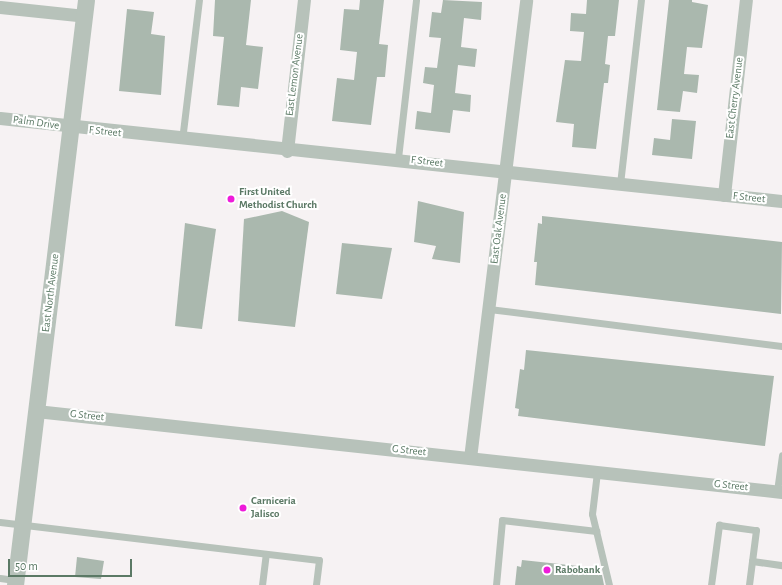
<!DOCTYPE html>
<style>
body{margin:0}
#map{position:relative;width:782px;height:585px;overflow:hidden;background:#f6f2f3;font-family:"Alegreya Sans",sans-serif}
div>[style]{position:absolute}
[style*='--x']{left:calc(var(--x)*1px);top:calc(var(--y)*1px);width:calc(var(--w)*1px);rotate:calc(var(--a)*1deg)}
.building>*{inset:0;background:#aab8ae}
.service>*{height:7px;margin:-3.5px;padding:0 3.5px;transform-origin:3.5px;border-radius:3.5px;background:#b7c2ba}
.minor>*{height:13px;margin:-6.5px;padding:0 6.5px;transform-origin:6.5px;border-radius:6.5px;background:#b7c2ba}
.tertiary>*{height:17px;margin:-8.5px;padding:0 8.5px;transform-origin:8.5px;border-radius:8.5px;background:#b7c2ba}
.dots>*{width:11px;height:11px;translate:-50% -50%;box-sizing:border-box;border:2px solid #fff;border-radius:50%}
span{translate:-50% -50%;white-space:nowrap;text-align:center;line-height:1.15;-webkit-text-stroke:4px #fff;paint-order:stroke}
.street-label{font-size:11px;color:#5b7965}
.poi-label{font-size:11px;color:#5b7965;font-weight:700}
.left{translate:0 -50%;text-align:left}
.scale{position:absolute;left:8px;top:559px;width:124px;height:18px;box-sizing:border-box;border:2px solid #5b7965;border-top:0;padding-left:5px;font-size:12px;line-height:14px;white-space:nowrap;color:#5b7965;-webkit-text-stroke:3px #fff;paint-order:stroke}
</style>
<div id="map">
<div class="building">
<i style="clip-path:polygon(215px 0,251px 0,246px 45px,263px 47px,258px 89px,241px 87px,239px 107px,217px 105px,224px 37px,213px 36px)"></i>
<i style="clip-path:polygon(360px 0,384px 0,379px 44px,388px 45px,385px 77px,377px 77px,371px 125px,332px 121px,337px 78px,354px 80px,357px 52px,340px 50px,344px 9px,359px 10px)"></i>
<i style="clip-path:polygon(443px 0,482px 2px,481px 20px,464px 18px,461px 47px,477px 49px,475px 67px,458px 65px,455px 93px,471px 95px,470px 112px,453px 110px,450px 133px,415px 129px,417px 111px,431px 113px,434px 85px,423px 83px,425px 67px,437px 68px,441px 38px,429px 37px,432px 12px,441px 13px)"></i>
<i style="clip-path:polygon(587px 0,619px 0,615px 36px,608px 36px,605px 64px,610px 65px,608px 83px,604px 83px,596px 149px,572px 147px,574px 124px,556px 122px,565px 60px,581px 61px,584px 32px,570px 31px,571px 13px,586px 14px)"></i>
<i style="clip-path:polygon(669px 0,692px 0,692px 2px,708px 5px,702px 48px,687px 47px,684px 74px,699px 75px,697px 93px,683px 91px,680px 112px,657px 110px)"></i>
<i style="clip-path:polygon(127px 9px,154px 12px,151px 34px,165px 36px,161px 95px,119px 91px)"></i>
<i style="clip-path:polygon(672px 119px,696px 121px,692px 159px,652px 155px,654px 138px,670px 140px)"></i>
<i style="clip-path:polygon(418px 201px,464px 212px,460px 263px,432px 259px,436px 246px,414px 242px)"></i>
<i style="clip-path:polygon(282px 211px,309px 222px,295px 327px,238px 321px,244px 219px)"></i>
<i style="clip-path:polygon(542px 216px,782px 242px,781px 314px,535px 285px,537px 262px,534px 262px,538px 223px,542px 224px)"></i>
<i style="clip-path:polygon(185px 223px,216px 229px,202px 329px,175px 326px)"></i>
<i style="clip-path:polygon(342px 243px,392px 248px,382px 299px,336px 294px)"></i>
<i style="clip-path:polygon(526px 350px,774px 376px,765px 446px,518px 416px,519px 409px,515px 408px,520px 369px,524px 370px)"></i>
<i style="clip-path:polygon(77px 557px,104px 561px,101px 579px,75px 577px)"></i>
<i style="clip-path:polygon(522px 560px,578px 566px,577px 573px,602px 575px,604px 585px,515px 585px,517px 566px,521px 567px)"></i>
</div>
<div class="service">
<i style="--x:182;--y:140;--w:141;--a:-83.1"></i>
<i style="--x:398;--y:158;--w:159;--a:-83.5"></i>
<i style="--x:620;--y:184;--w:185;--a:-83.5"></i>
<i style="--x:489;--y:309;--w:295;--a:7.2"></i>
<i style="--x:597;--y:472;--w:42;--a:96.8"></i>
<i style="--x:592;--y:514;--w:73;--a:76.5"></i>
<i style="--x:777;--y:491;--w:36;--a:-82"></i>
<i style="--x:0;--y:522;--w:321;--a:6.8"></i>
<i style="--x:319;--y:560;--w:25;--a:97"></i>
<i style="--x:752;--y:561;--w:30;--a:8"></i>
<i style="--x:0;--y:578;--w:15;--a:8"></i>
<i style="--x:262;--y:585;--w:31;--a:-83"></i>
<i style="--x:496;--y:585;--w:65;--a:-84.7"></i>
<i style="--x:502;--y:520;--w:95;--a:6.7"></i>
<i style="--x:711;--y:585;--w:61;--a:-82.4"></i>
<i style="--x:719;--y:525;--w:37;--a:8"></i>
<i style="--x:756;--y:530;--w:55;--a:97.3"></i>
</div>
<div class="minor">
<i style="--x:0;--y:7;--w:85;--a:6"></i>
<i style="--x:0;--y:118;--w:786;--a:6.06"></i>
<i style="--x:287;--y:151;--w:152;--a:-83.6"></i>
<i style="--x:724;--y:195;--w:196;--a:-83.6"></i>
<i style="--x:36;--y:411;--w:750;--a:6.2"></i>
<i style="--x:470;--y:458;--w:461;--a:-83"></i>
</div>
<div class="tertiary">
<i style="--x:15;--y:585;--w:589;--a:-83.08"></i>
</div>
<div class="dots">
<i style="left:231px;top:199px;background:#ee1bda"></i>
<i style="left:243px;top:508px;background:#ee1bda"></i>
<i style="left:547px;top:570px;background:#ee1bda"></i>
</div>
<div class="street-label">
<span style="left:295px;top:75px;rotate:-83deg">East Lemon Avenue</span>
<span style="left:735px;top:98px;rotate:-83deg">East Cherry Avenue</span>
<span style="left:36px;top:123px;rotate:8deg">Palm Drive</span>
<span style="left:105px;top:132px;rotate:6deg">F Street</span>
<span style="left:427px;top:162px;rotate:7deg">F Street</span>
<span style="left:749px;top:198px;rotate:6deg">F Street</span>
<span style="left:499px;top:229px;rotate:-83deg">East Oak Avenue</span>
<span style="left:51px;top:293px;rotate:-83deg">East North Avenue</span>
<span style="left:87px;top:416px;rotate:6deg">G Street</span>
<span style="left:409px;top:451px;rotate:6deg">G Street</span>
<span style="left:731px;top:486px;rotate:6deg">G Street</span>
</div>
<div class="poi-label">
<span class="left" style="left:239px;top:199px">First United<br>Methodist Church</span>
<span class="left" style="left:251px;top:508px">Carniceria<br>Jalisco</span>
<span class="left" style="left:555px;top:570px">Rabobank</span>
</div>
<div class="scale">50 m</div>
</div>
